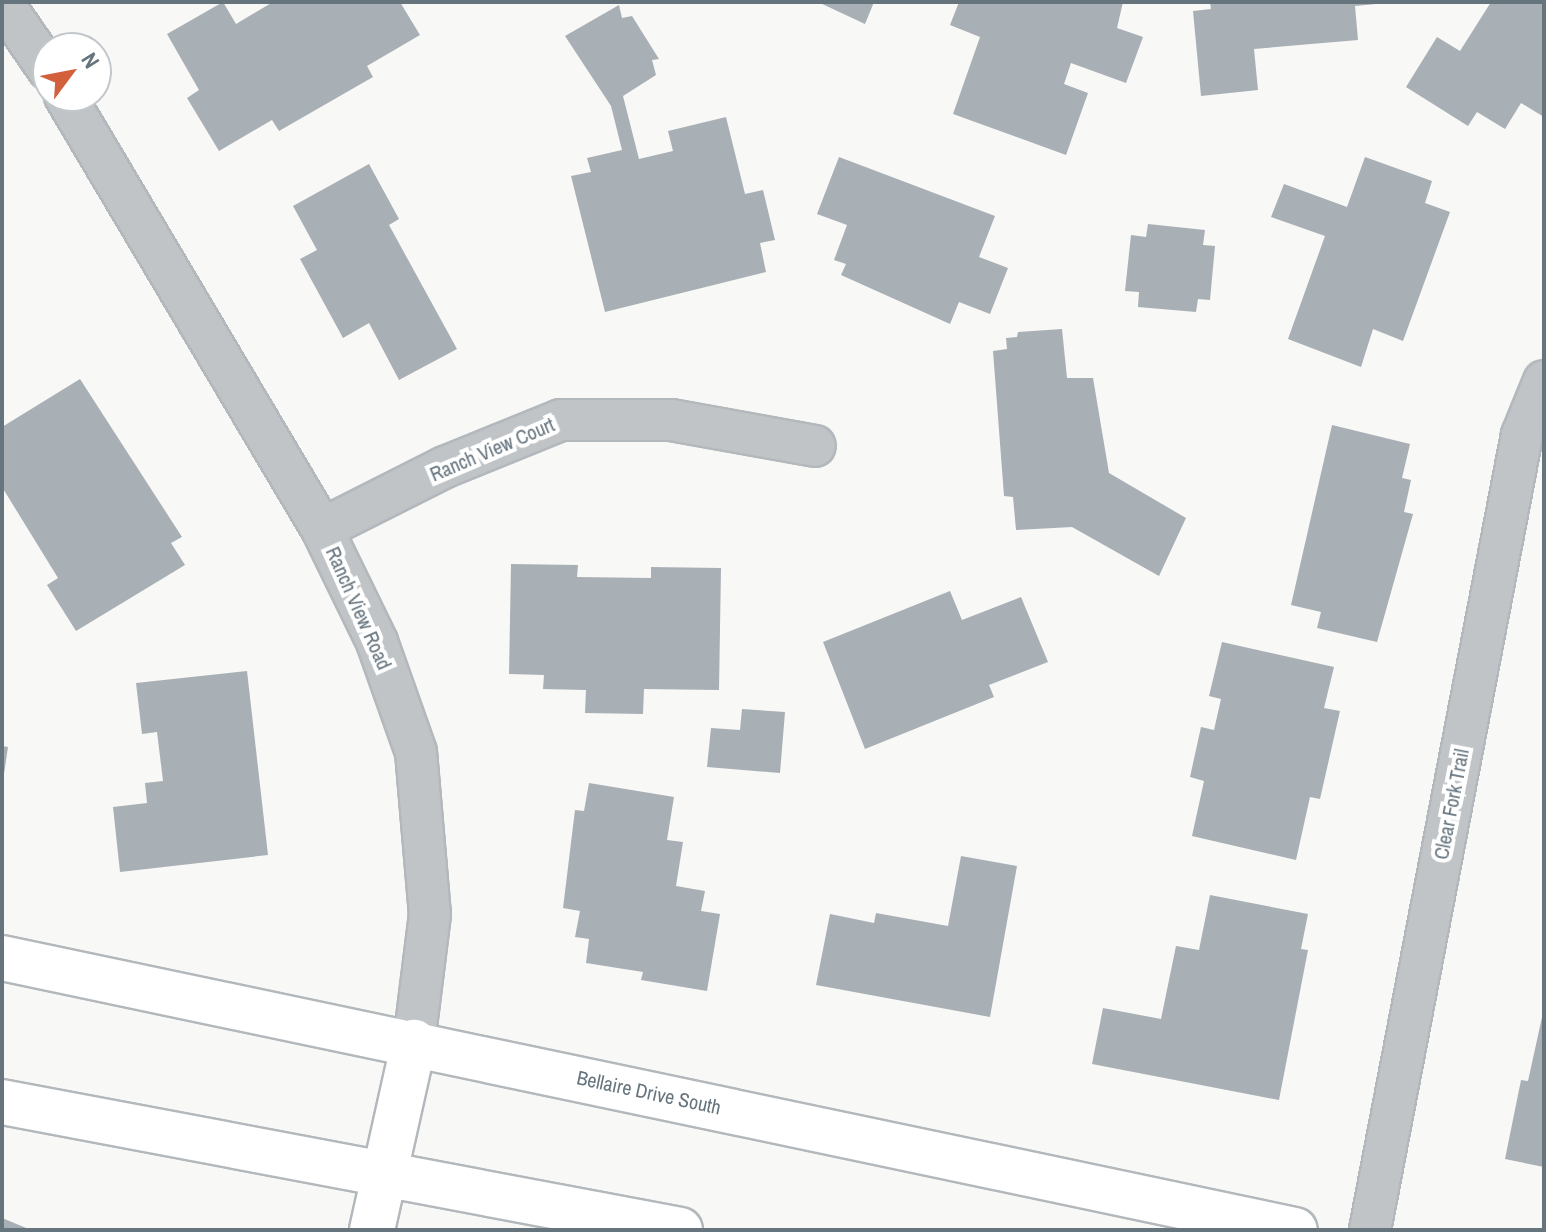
<!DOCTYPE html>
<style>
body{margin:0}
#map{position:relative;width:1546px;height:1232px;overflow:hidden;background:#f8f8f6;font-family:"Archivo Narrow",sans-serif}
div>[style]{position:absolute}
[style*='--x']{left:calc(var(--x)*1px);top:calc(var(--y)*1px);width:calc(var(--w)*1px);rotate:calc(var(--a)*1deg)}
.building>*{inset:0;background:#a8afb5}
.roads{filter:drop-shadow(2px 0 #b3b8bc) drop-shadow(-2px 0 #b3b8bc) drop-shadow(0 2px #b3b8bc) drop-shadow(0 -2px #b3b8bc)}
.street>*{height:40px;margin:-20px;padding:0 20px;transform-origin:20px;border-radius:20px;background:#c0c4c7}
.secondary>*{height:44px;margin:-22px;padding:0 22px;transform-origin:22px;border-radius:22px;background:#fff}
span{translate:-50% -50%;white-space:nowrap;text-align:center;line-height:1.15;-webkit-text-stroke:8px #fff;paint-order:stroke}
.street-label{font-size:20px;color:#66747e}
.frame{position:absolute;inset:0;border:4px solid #66747e;pointer-events:none}
.north{position:absolute;left:32px;top:32px;width:80px;height:80px;box-sizing:border-box;background:#fff;border:2px solid #c2c7cb;border-radius:50%;rotate:58deg;font-size:22px;font-weight:700;line-height:32px;text-align:center;color:#66747e}
.north::after{content:'';display:block;margin:auto;width:28px;height:36px;background:#d2603d;clip-path:polygon(50% 0,100% 100%,50% 72%,0 100%)}
</style>
<div id="map">
<div class="building">
<i style="clip-path:polygon(223px 2px,236px 24px,273px 2px,400px 2px,420px 35px,367px 66px,373px 77px,279px 131px,272px 120px,219px 151px,187px 98px,199px 90px,167px 34px)"></i>
<i style="clip-path:polygon(818px 2px,874px 2px,865px 24px)"></i>
<i style="clip-path:polygon(959px 2px,1123px 2px,1117px 28px,1143px 37px,1126px 83px,1071px 63px,1064px 84px,1088px 93px,1066px 155px,953px 114px,980px 37px,950px 25px)"></i>
<i style="clip-path:polygon(1210px 2px,1376px 2px,1376px 4px,1355px 6px,1358px 40px,1254px 49px,1258px 90px,1201px 96px,1193px 11px,1211px 9px)"></i>
<i style="clip-path:polygon(1491px 2px,1544px 2px,1544px 117px,1521px 103px,1505px 129px,1477px 112px,1468px 126px,1406px 87px,1437px 37px,1460px 51px)"></i>
<i style="clip-path:polygon(619px 5px,622px 18px,632px 16px,659px 59px,652px 60px,656px 75px,623px 96px,639px 159px,673px 151px,668px 131px,726px 117px,745px 194px,763px 190px,775px 240px,760px 243px,766px 272px,605px 312px,571px 176px,591px 172px,587px 158px,622px 150px,611px 106px,565px 36px)"></i>
<i style="clip-path:polygon(839px 157px,995px 216px,979px 257px,1008px 268px,990px 314px,959px 302px,950px 324px,841px 275px,846px 264px,834px 260px,847px 225px,817px 214px)"></i>
<i style="clip-path:polygon(1365px 157px,1432px 181px,1425px 203px,1450px 212px,1403px 341px,1373px 329px,1361px 367px,1288px 339px,1325px 236px,1271px 217px,1284px 184px,1347px 207px)"></i>
<i style="clip-path:polygon(369px 164px,399px 219px,389px 225px,457px 349px,399px 380px,369px 323px,343px 338px,300px 259px,317px 250px,293px 206px)"></i>
<i style="clip-path:polygon(1148px 224px,1205px 230px,1203px 245px,1215px 246px,1210px 300px,1198px 299px,1196px 312px,1138px 307px,1139px 292px,1125px 291px,1131px 235px,1146px 237px)"></i>
<i style="clip-path:polygon(1062px 329px,1067px 378px,1093px 378px,1109px 473px,1186px 518px,1159px 576px,1072px 527px,1016px 530px,1013px 497px,1004px 496px,993px 351px,1007px 349px,1006px 338px,1017px 337px,1018px 332px)"></i>
<i style="clip-path:polygon(80px 379px,182px 537px,171px 543px,185px 565px,76px 631px,47px 585px,58px 578px,2px 487px,2px 427px)"></i>
<i style="clip-path:polygon(1332px 425px,1410px 444px,1402px 478px,1411px 480px,1404px 512px,1413px 514px,1377px 642px,1317px 628px,1321px 612px,1291px 605px)"></i>
<i style="clip-path:polygon(511px 564px,578px 565px,577px 577px,651px 578px,651px 567px,721px 568px,719px 690px,644px 689px,643px 714px,585px 713px,586px 690px,543px 689px,544px 675px,509px 674px)"></i>
<i style="clip-path:polygon(950px 591px,962px 620px,1021px 597px,1048px 662px,989px 685px,994px 697px,865px 749px,823px 642px)"></i>
<i style="clip-path:polygon(1222px 642px,1334px 667px,1324px 708px,1340px 711px,1320px 799px,1310px 797px,1296px 860px,1192px 836px,1204px 781px,1190px 777px,1201px 727px,1214px 730px,1221px 699px,1209px 696px)"></i>
<i style="clip-path:polygon(247px 671px,268px 855px,120px 872px,113px 807px,147px 803px,145px 783px,163px 781px,157px 732px,142px 734px,136px 683px)"></i>
<i style="clip-path:polygon(742px 709px,785px 712px,780px 773px,707px 767px,711px 728px,740px 730px)"></i>
<i style="clip-path:polygon(2px 746px,8px 747px,4px 774px,2px 773px)"></i>
<i style="clip-path:polygon(589px 783px,674px 797px,667px 840px,683px 842px,676px 886px,705px 891px,701px 911px,720px 914px,707px 991px,641px 980px,643px 972px,586px 963px,589px 939px,575px 937px,580px 911px,563px 908px,575px 810px,584px 811px)"></i>
<i style="clip-path:polygon(961px 856px,1017px 866px,990px 1017px,816px 985px,830px 914px,874px 923px,876px 913px,948px 926px)"></i>
<i style="clip-path:polygon(1210px 895px,1308px 914px,1301px 949px,1308px 950px,1279px 1100px,1092px 1064px,1103px 1008px,1161px 1019px,1176px 946px,1199px 950px)"></i>
<i style="clip-path:polygon(1544px 1008px,1544px 1167px,1505px 1159px,1521px 1080px,1528px 1081px)"></i>
<i style="clip-path:polygon(2px 1218px,31px 1230px,2px 1230px)"></i>
</div>
<div class="roads">
<div class="street">
<i style="--x:2;--y:2;--w:81;--a:55.5"></i>
<i style="--x:65;--y:96;--w:504;--a:59.31"></i>
<i style="--x:322;--y:529;--w:126;--a:64"></i>
<i style="--x:377;--y:642;--w:117;--a:70.5"></i>
<i style="--x:416;--y:752;--w:163;--a:85.1"></i>
<i style="--x:430;--y:914;--w:129;--a:97.1"></i>
<i style="--x:322;--y:529;--w:138;--a:-26.8"></i>
<i style="--x:445;--y:467;--w:125;--a:-22.1"></i>
<i style="--x:561;--y:420;--w:110;--a:0"></i>
<i style="--x:671;--y:420;--w:146;--a:10.2"></i>
<i style="--x:1370;--y:1230;--w:809;--a:-79.18"></i>
<i style="--x:1522;--y:435;--w:58;--a:-67.8"></i>
</div>
<div class="secondary">
<i style="--x:2;--y:958;--w:1321;--a:11.88"></i>
<i style="--x:2;--y:1102;--w:690;--a:10.69"></i>
<i style="--x:372;--y:1230;--w:193;--a:-77.4"></i>
</div>
</div>
<div class="street-label">
<span style="left:492px;top:449px;rotate:-23deg">Ranch View Court</span>
<span style="left:359px;top:608px;rotate:66deg">Ranch View Road</span>
<span style="left:1451px;top:804px;rotate:-79deg">Clear Fork Trail</span>
<span style="left:649px;top:1092px;rotate:12deg">Bellaire Drive South</span>
</div>
<div class="frame"></div>
<div class="north">N</div>
</div>
